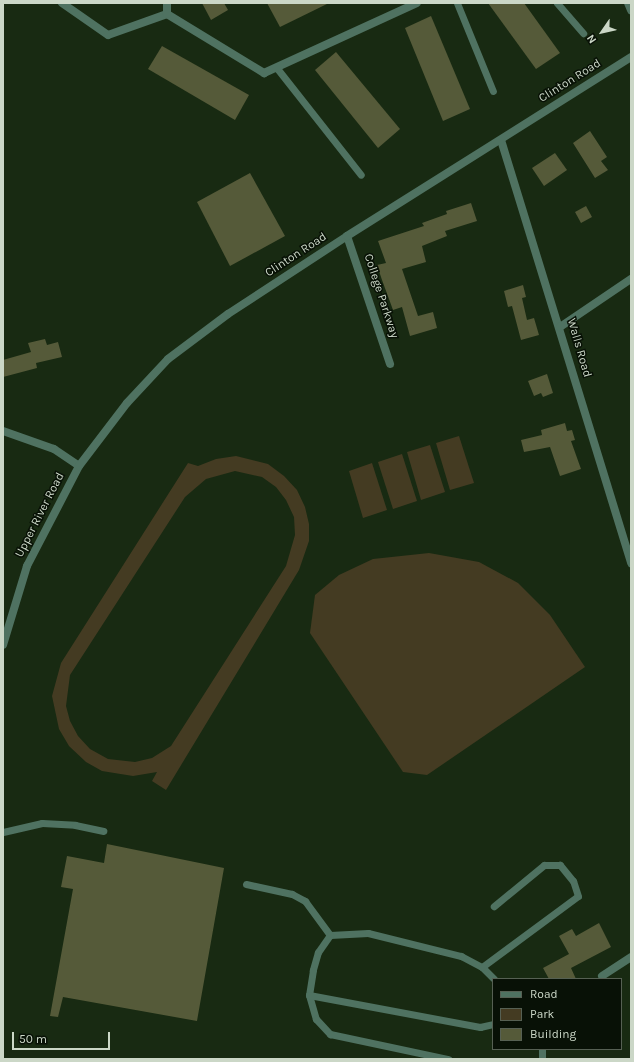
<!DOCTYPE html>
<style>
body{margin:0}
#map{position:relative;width:634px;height:1062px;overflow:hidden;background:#182a12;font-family:Karla,sans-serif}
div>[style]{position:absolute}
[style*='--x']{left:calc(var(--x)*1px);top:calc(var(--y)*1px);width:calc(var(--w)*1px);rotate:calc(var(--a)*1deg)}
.green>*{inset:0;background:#443b22}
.building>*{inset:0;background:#555a39}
.service>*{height:7px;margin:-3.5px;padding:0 3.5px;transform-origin:3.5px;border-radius:3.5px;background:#4f7261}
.minor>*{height:8px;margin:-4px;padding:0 4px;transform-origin:4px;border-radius:4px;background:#4f7261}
.tertiary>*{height:8px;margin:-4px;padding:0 4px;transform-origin:4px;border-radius:4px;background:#4f7261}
span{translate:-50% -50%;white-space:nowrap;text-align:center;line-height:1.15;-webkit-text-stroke:3px #081106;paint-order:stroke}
.street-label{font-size:12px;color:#cbd7c7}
.frame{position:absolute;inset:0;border:4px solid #cbd7c7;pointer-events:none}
.legend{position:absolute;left:492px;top:978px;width:130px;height:72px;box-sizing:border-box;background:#081106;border:1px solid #566053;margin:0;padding:5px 7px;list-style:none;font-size:12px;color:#cbd7c7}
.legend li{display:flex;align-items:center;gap:8px;height:20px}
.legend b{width:20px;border:1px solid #566053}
.north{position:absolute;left:582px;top:12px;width:40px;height:40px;-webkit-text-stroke:3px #081106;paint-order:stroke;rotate:236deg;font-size:11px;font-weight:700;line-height:16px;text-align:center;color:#cbd7c7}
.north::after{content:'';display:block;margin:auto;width:14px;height:18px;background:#cbd7c7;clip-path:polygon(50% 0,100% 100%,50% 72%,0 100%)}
.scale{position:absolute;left:12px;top:1032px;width:98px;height:18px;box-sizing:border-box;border:2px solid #cbd7c7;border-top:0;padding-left:5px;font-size:12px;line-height:14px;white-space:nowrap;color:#cbd7c7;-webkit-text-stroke:3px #081106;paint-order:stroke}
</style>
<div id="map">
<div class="green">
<i style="clip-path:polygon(459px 436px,474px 483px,450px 490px,436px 443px)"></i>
<i style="clip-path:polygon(430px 445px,445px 492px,421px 500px,407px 452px)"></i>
<i style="clip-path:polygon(402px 454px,417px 501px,393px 509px,378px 462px)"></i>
<i style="clip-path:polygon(evenodd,236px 456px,268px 464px,284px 476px,297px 490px,305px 507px,309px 524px,309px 541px,299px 570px,166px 790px,152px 781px,157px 772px,133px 776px,102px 771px,86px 762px,69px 746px,59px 729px,52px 696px,61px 663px,188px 463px,198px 466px,216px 459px,236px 456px,235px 471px,262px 477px,276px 487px,286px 500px,294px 517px,295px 535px,286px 566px,171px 746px,152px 758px,135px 762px,108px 759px,90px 749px,78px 736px,70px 721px,66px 706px,70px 675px,185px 497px,206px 479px,235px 471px)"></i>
<i style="clip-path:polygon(372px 463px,387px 510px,363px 518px,349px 471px)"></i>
<i style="clip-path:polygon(429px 553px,479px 562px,518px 583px,550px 615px,585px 667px,427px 775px,403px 772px,310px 633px,315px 595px,339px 575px,373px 559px)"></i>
</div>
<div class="building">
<i style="clip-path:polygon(202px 3px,224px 3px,228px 10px,211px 20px)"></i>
<i style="clip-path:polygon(267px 3px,329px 3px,280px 27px)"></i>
<i style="clip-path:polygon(488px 3px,524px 3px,560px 53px,536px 69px)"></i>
<i style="clip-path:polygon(431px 16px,470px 109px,443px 121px,405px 28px)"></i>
<i style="clip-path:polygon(162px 46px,249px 95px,235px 120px,148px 69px)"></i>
<i style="clip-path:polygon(336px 52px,400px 129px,378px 148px,315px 70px)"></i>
<i style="clip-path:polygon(590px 131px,607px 157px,601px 161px,608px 170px,595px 178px,573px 143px)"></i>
<i style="clip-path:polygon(555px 153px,567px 170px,544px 186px,532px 168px)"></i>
<i style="clip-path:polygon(250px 173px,285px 236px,230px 266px,197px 202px)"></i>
<i style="clip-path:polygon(471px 203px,477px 221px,445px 231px,447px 236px,422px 246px,426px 262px,402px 269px,418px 316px,433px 312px,437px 328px,410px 336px,402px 307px,393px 310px,382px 280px,377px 265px,386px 263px,378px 241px,424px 226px,422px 223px,447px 214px,446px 211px)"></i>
<i style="clip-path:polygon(586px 206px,592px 217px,581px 223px,575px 212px)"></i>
<i style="clip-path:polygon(523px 285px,526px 297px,522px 298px,527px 320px,534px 318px,539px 335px,521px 340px,512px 306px,508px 307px,504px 291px)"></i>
<i style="clip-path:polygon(45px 339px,47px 345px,58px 342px,62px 357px,36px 363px,37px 368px,3px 377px,3px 360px,31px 352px,28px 343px)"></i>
<i style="clip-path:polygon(547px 374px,553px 393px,543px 397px,541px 393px,534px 396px,528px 381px)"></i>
<i style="clip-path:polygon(565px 423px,567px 431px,572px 430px,575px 440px,571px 441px,581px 469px,560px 476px,550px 447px,524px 452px,521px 440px,542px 435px,541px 430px)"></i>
<i style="clip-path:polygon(107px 844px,224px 868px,197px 1021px,63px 997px,58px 1017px,50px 1016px,73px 889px,61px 887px,67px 856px,104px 863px)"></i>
<i style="clip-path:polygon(599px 923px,611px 947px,571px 968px,576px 979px,549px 979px,543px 968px,569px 954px,559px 936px,572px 929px,576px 936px)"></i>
</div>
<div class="service">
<i style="--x:457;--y:3;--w:95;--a:67.8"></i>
<i style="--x:557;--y:3;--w:40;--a:49"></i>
<i style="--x:276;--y:67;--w:137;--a:51.8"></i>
<i style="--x:3;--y:832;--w:40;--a:-13"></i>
<i style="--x:42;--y:823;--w:33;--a:3"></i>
<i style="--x:75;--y:825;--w:29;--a:12"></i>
<i style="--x:246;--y:884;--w:47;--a:12.3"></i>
<i style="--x:292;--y:894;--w:15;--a:28"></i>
<i style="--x:305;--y:901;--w:42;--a:53.7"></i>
<i style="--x:330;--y:935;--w:38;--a:-3"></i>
<i style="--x:368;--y:933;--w:96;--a:13.9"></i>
<i style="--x:461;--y:956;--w:24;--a:28"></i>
<i style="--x:482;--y:967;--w:17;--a:45"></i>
<i style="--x:330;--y:935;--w:21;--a:125"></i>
<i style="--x:318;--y:952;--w:19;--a:106"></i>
<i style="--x:313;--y:970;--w:25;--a:99"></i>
<i style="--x:309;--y:995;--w:25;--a:74"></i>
<i style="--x:316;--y:1019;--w:21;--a:47"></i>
<i style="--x:330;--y:1034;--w:121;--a:12"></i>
<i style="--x:482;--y:967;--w:119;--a:-36.5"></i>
<i style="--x:578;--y:896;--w:16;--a:-108"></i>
<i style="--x:573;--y:881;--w:21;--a:-129"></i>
<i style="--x:560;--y:865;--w:16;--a:180"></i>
<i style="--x:544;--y:865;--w:65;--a:140.6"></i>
<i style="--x:309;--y:995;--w:174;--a:10.6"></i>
<i style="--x:480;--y:1027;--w:13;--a:-13"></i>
<i style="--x:542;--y:1049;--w:10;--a:90"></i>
</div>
<div class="minor">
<i style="--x:62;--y:3;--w:56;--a:34.8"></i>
<i style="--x:108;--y:35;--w:63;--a:-19.6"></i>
<i style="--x:167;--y:14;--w:114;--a:31.3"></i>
<i style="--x:264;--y:73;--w:168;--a:-24.6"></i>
<i style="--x:628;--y:3;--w:8;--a:67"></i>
<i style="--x:167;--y:14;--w:11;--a:-90"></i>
<i style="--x:501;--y:140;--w:443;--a:72.9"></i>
<i style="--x:347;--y:236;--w:135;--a:71.4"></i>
<i style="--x:560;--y:327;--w:86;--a:-34.1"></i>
<i style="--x:602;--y:976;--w:35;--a:-33"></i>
</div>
<div class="tertiary">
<i style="--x:3;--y:431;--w:54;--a:19.4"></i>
<i style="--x:54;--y:449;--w:30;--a:34"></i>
<i style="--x:3;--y:645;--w:83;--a:-73.1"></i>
<i style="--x:27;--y:566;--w:113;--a:-62.5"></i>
<i style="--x:79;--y:466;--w:79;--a:-52.7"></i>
<i style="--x:127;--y:403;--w:60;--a:-47"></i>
<i style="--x:168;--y:359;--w:75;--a:-36.9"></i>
<i style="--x:228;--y:314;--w:142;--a:-33.2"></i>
<i style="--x:347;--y:236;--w:336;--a:-32.2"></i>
</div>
<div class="street-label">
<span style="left:570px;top:81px;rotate:-32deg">Clinton Road</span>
<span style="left:296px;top:255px;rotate:-33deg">Clinton Road</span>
<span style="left:381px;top:296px;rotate:72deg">College Parkway</span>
<span style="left:579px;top:348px;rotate:74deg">Walls Road</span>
<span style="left:40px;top:515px;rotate:-63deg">Upper River Road</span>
</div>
<div class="frame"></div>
<ul class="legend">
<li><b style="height:5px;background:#4f7261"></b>Road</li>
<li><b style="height:11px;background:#443b22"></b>Park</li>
<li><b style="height:11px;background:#555a39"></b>Building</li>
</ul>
<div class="north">N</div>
<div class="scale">50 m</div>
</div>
